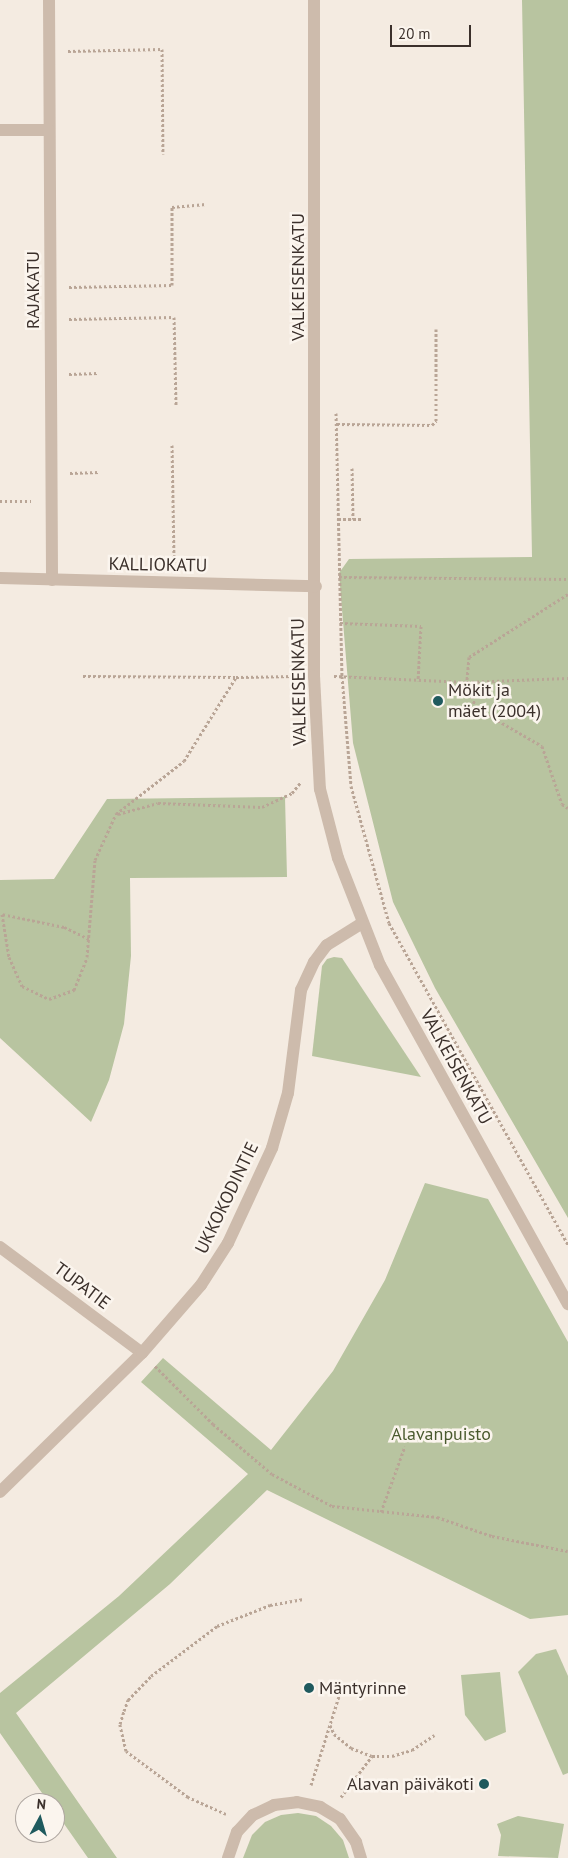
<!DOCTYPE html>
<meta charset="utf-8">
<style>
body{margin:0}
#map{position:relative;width:568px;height:1858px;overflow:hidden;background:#f4ebe1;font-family:"PT Sans",sans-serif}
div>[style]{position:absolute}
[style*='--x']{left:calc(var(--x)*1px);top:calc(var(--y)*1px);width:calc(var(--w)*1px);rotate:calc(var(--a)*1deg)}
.green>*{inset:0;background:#b8c4a0}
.path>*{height:3px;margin-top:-1.5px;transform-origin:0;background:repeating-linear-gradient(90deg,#b9a596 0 2.5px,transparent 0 5px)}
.lane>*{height:12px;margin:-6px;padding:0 6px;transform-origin:6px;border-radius:6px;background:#cdbbac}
.street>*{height:12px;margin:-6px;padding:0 6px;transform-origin:6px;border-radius:6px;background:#cdbbac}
.dots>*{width:14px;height:14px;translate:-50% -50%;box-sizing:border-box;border:2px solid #fbf5ee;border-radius:50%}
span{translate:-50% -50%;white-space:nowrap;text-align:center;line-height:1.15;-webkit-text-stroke:5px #fbf5ee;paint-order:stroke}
.street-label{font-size:18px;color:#3b302b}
.poi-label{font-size:18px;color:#3b302b}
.left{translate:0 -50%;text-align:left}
.right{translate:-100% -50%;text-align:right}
.park-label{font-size:18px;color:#4a5a2e}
.north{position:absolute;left:15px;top:1793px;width:50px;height:50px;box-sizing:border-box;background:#fbf5ee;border:1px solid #aea6a0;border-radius:50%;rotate:6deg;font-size:14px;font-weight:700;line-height:20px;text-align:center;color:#3b302b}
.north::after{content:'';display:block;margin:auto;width:18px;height:22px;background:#1f5a5e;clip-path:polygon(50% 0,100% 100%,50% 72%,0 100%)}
.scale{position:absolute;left:390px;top:25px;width:81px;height:22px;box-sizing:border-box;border:2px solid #3b302b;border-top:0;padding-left:6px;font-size:15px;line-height:18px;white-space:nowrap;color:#3b302b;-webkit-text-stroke:4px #fbf5ee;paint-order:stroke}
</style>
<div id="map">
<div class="green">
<i style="clip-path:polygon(522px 0,568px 0,568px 1218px,435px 988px,393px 902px,353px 743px,339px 573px,349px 559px,532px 557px)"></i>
<i style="clip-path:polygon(285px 797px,287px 877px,130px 878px,131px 956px,124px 1024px,109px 1080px,91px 1122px,0 1038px,0 880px,54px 879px,107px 799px)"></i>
<i style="clip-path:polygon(334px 957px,342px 958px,421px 1077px,312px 1056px,322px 966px,327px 959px)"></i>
<i style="clip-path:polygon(425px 1183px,488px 1199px,568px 1342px,568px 1615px,530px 1619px,267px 1490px,170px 1584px,16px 1713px,117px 1858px,88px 1858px,55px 1811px,55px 1803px,49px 1803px,0 1733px,0 1693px,119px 1596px,248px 1474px,141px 1382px,163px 1358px,271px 1450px,333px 1371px,385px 1280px)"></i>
<i style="clip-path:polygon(556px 1649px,568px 1676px,568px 1773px,563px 1775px,518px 1672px,536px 1654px)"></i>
<i style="clip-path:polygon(500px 1672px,506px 1732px,485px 1741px,465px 1715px,461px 1675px)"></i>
<i style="clip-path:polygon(298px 1813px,316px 1816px,331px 1826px,343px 1840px,349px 1858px,243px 1858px,252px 1835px,265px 1822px,281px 1815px)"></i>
<i style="clip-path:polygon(518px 1816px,564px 1824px,558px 1858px,498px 1856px,501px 1835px,497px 1824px)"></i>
</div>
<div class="path">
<i style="--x:68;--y:51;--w:94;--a:-1.2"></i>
<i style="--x:162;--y:49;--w:105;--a:89.5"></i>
<i style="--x:69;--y:287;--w:103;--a:-1.1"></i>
<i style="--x:172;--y:285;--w:78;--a:-90"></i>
<i style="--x:172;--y:207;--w:34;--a:-5"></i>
<i style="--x:69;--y:319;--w:105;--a:-1.1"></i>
<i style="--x:174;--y:317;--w:89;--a:88.7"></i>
<i style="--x:69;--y:374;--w:29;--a:-2"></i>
<i style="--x:336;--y:413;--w:263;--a:88.7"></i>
<i style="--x:342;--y:676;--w:110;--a:85.3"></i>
<i style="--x:351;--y:786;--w:142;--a:74.5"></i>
<i style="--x:389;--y:923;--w:368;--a:60.9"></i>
<i style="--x:337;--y:424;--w:95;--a:0.6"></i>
<i style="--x:432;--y:425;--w:6;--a:-45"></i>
<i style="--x:436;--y:421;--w:92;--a:-90"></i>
<i style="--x:172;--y:445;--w:119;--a:89"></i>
<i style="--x:352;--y:468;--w:51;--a:88.9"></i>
<i style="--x:70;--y:473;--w:29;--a:-2"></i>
<i style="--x:0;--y:501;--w:31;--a:0"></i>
<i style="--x:338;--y:519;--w:24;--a:0"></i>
<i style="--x:339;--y:577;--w:229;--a:0.5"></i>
<i style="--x:568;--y:594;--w:117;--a:147.5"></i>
<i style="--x:469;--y:657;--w:25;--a:95"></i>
<i style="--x:467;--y:682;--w:28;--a:71"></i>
<i style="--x:476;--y:708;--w:76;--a:29.9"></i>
<i style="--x:542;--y:746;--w:61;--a:71"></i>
<i style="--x:562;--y:804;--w:7;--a:34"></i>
<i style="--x:340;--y:623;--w:81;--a:2.1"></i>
<i style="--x:421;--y:626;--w:55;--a:93.1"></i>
<i style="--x:83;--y:676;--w:152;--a:0.4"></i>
<i style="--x:334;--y:676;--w:133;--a:2.6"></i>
<i style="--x:467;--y:682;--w:101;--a:-2.3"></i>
<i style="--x:118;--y:814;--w:41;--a:-15.4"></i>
<i style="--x:158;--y:803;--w:104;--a:2.2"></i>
<i style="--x:262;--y:807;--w:33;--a:-25"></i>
<i style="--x:292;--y:793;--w:13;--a:-51"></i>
<i style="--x:89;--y:939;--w:28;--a:-154"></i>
<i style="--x:64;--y:927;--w:63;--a:-168.2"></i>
<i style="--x:2;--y:914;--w:44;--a:80.8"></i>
<i style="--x:9;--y:957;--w:32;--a:66"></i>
<i style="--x:22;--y:986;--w:30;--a:26"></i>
<i style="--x:49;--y:999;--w:27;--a:-20"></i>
<i style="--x:74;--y:990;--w:35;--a:-68"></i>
<i style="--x:87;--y:957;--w:97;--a:-85.3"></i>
<i style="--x:95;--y:860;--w:51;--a:-65.5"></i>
<i style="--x:116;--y:814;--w:86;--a:-37.9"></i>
<i style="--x:184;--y:761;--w:99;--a:-58.2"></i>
<i style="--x:236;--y:677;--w:59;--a:-1"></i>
<i style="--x:155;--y:1366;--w:82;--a:45"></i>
<i style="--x:213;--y:1424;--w:77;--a:40.3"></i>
<i style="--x:272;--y:1474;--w:68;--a:28.1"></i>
<i style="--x:332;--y:1506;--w:106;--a:6"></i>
<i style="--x:437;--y:1517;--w:58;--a:19.1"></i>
<i style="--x:492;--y:1536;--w:77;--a:11.2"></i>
<i style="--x:381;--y:1512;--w:70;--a:-70"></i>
<i style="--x:330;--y:1725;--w:10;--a:66"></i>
<i style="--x:334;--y:1734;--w:22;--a:39"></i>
<i style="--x:351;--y:1748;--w:22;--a:21"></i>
<i style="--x:372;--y:1756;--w:20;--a:0"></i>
<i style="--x:392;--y:1756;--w:21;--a:-17"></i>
<i style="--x:412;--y:1750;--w:27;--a:-34"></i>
<i style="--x:311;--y:1785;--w:93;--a:-72.5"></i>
<i style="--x:341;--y:1797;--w:51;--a:-52.9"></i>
<i style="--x:226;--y:1814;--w:42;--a:-155.9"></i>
<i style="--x:188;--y:1797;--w:77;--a:-143.4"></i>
<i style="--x:126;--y:1751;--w:28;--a:-103"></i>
<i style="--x:120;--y:1724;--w:14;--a:-73"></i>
<i style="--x:124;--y:1711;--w:12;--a:-70"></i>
<i style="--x:128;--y:1700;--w:33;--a:-46"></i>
<i style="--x:151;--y:1676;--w:83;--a:-37.1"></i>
<i style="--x:217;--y:1626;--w:57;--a:-21.6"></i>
<i style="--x:270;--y:1605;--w:34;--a:-10"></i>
</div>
<div class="lane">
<i style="--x:228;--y:1858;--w:28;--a:-71"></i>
<i style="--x:237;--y:1832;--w:23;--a:-47"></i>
<i style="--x:253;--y:1815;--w:23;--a:-25"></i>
<i style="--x:274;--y:1805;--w:23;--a:-7"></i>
<i style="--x:297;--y:1802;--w:24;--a:12"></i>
<i style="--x:320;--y:1807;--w:23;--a:31"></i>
<i style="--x:340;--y:1819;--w:28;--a:55"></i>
<i style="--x:356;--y:1842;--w:17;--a:73"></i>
</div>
<div class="street">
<i style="--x:49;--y:0;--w:580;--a:89.7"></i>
<i style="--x:314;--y:0;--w:676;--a:90"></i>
<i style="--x:314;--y:676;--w:113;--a:87"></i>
<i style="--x:320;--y:789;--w:71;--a:75.4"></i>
<i style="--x:338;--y:858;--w:115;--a:68.6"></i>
<i style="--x:380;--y:965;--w:388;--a:61"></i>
<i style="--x:0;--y:130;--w:49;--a:0"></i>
<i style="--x:0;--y:578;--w:316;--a:1.5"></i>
<i style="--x:0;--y:1247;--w:177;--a:36.7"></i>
<i style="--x:0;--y:1492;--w:199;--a:-44.4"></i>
<i style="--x:142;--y:1353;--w:90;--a:-49.1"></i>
<i style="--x:201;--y:1285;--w:50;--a:-57.3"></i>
<i style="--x:228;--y:1243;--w:105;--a:-65.1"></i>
<i style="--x:272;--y:1148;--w:57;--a:-73.8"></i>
<i style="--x:288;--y:1093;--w:104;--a:-82.8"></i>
<i style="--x:301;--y:990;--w:31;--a:-65"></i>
<i style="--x:314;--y:962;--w:21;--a:-53"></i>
<i style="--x:327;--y:945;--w:40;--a:-32"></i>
</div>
<div class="dots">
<i style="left:438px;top:701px;background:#1f5a5e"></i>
<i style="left:309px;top:1688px;background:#1f5a5e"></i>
<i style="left:484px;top:1784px;background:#1f5a5e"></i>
</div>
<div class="street-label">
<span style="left:298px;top:277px;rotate:-90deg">VALKEISENKATU</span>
<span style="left:33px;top:290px;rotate:-90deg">RAJAKATU</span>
<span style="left:158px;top:565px;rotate:1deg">KALLIOKATU</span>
<span style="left:299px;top:682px;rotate:-91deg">VALKEISENKATU</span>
<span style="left:456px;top:1067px;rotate:61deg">VALKEISENKATU</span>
<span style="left:227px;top:1198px;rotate:-64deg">UKKOKODINTIE</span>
<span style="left:82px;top:1286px;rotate:37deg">TUPATIE</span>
</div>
<div class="poi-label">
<span class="left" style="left:448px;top:701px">Mökit ja<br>mäet (2004)</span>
<span class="left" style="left:319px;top:1688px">Mäntyrinne</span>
<span class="right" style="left:474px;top:1784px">Alavan päiväkoti</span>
</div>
<div class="park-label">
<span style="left:441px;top:1434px">Alavanpuisto</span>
</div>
<div class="north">N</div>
<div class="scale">20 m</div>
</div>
